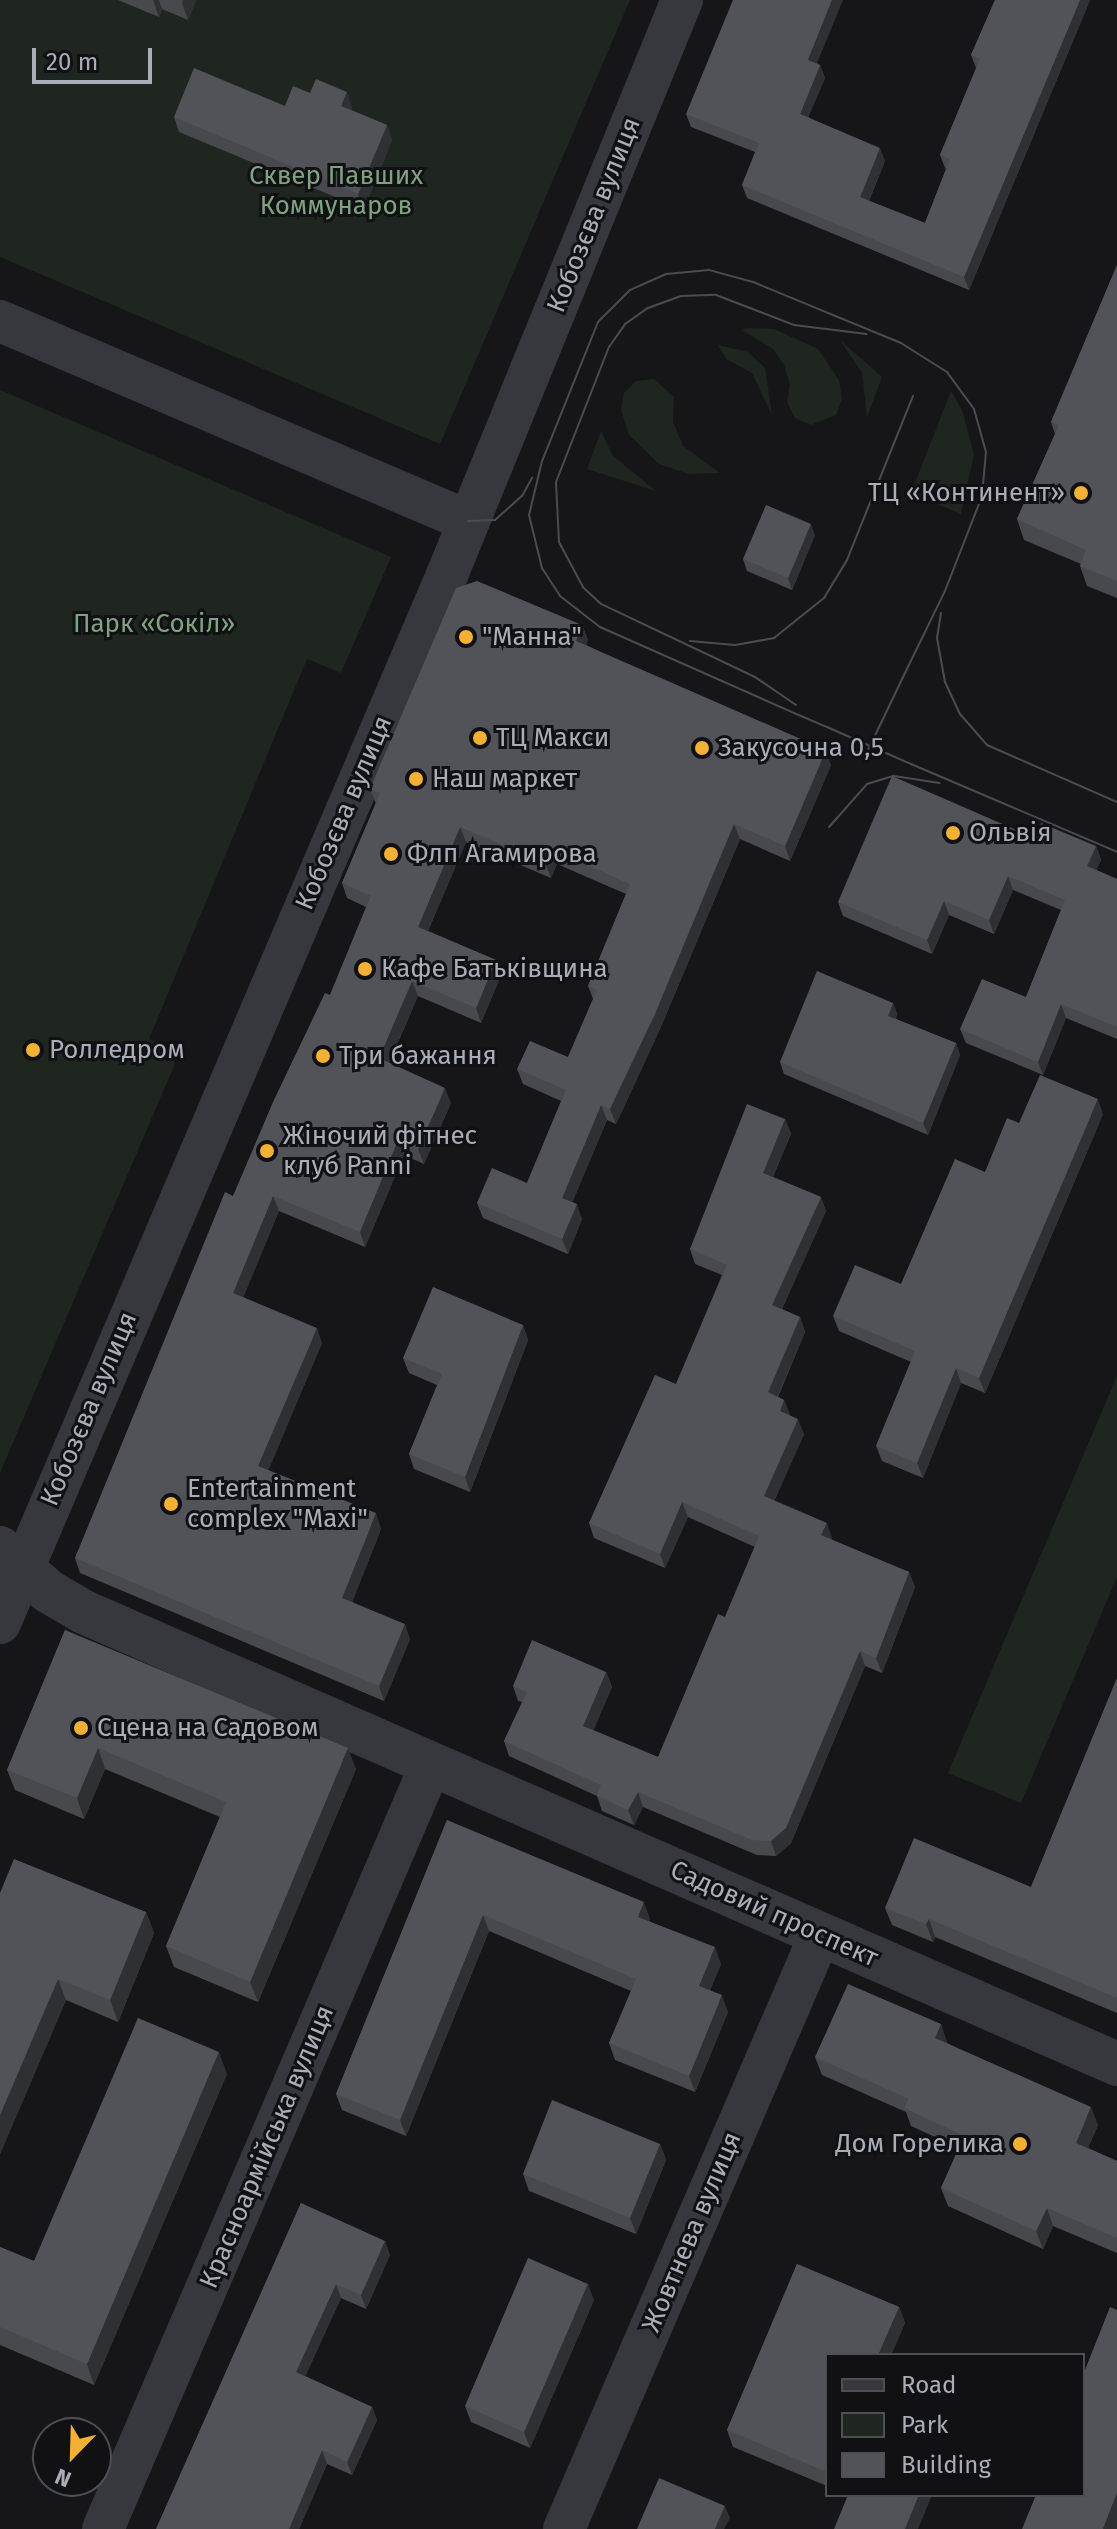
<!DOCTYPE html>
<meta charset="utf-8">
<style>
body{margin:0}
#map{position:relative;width:1117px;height:2529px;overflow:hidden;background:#161618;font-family:"Fira Sans",sans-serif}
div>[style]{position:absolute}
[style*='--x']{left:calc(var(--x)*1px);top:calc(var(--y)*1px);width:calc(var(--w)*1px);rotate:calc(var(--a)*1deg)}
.green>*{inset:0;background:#1e261f}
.minor>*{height:42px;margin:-21px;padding:0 21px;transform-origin:21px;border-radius:21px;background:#37383d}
.tertiary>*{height:44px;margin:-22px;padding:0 22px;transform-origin:22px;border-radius:22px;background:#37383d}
.tram>*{height:2px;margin:-1px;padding:0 1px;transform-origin:1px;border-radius:1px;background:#4a4c52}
.wall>*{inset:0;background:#47494d}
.shaded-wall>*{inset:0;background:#2f3033}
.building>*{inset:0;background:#525359}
.dots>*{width:22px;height:22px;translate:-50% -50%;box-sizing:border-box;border:4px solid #111113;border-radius:50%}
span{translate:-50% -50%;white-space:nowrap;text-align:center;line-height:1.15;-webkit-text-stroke:6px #111113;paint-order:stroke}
.park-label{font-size:26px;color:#7fa381}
.street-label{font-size:26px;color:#a8adb8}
.poi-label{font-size:26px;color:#a8adb8}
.right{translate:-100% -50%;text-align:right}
.left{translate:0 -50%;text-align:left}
.legend{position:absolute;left:825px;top:2353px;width:260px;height:144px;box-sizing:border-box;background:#111113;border:2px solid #4d4f55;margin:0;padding:10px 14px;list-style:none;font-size:24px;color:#a8adb8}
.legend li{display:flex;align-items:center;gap:16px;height:40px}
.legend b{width:40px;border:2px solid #4d4f55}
.north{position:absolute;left:32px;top:2417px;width:80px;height:80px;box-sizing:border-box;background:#111113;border:2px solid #4d4f55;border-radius:50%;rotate:203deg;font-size:22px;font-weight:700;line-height:32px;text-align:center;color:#a8adb8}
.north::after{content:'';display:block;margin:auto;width:28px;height:36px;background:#f2b134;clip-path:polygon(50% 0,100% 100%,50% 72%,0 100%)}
.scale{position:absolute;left:32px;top:48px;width:120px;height:36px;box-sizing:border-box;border:4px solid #a8adb8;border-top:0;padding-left:10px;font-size:24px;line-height:28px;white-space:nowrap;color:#a8adb8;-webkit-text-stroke:6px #111113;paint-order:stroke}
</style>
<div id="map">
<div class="green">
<i style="clip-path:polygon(0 0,630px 0,440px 444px,0 257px)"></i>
<i style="clip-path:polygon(749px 328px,774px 329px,818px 349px,839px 380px,842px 398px,836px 415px,811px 425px,795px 418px,787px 402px,790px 385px,784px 365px,773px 349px,742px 330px)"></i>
<i style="clip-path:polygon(840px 340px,882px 377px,867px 417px,862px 373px)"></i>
<i style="clip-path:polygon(718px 345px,748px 352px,765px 368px,772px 415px,752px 373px,726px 359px)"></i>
<i style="clip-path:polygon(654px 379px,674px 397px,673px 422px,683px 446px,720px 473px,689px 474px,659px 464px,629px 435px,621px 410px,624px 393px,636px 381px)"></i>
<i style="clip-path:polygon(0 390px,391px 557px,341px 673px,307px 659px,149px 1039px,180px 1052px,0 1473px)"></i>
<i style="clip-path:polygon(951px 391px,962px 410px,974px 454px,961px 514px,911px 493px)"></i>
<i style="clip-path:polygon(601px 431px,613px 456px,656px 491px,587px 469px)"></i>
<i style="clip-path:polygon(1117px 1376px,1117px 1577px,1021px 1803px,948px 1773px)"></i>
</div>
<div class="minor">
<i style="--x:0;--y:321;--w:509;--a:23.14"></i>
<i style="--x:0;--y:1623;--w:1139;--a:-66.9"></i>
<i style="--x:447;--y:575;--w:621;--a:-67.77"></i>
<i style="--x:103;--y:2529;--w:832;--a:-66.79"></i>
<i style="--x:564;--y:2529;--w:647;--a:-66.69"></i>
</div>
<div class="tertiary">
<i style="--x:0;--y:1548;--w:64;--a:41.9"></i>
<i style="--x:48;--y:1591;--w:42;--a:30.3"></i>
<i style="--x:84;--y:1612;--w:1128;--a:23.63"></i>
</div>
<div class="tram">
<i style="--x:468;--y:521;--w:27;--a:-2"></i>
<i style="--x:495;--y:520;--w:36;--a:-42"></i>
<i style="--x:522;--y:496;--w:21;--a:-61"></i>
<i style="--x:941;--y:613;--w:25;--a:99"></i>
<i style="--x:937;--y:638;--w:45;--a:79.7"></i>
<i style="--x:945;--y:682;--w:35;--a:65"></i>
<i style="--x:960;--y:714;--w:41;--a:48.9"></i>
<i style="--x:987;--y:745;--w:142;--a:23.7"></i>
<i style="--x:690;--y:641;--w:45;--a:5.1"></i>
<i style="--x:735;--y:645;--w:40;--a:-10"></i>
<i style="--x:774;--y:638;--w:64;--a:-38.7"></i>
<i style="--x:824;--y:598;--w:44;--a:-58.8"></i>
<i style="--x:847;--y:560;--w:177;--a:-68.1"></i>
<i style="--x:796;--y:705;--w:50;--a:-145.7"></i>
<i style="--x:755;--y:677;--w:170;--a:-154.6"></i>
<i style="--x:601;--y:604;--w:25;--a:-137"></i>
<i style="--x:583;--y:587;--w:51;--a:-118.1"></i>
<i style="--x:559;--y:542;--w:60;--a:-92.9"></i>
<i style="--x:556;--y:482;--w:145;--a:-68.6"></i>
<i style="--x:609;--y:347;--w:28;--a:-55"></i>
<i style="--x:625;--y:324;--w:28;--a:-35"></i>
<i style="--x:648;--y:308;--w:35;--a:-20"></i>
<i style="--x:681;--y:296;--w:35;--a:-2"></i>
<i style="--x:716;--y:295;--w:84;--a:21"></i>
<i style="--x:794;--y:325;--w:73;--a:7.1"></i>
<i style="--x:866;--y:754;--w:9;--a:-63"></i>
<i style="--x:870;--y:746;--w:79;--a:-64.4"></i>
<i style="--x:904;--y:675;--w:93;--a:-64"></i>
<i style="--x:945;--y:591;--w:102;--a:-68.7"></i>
<i style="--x:982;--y:496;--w:44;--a:-84.8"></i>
<i style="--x:986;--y:452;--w:45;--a:-105.6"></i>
<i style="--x:974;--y:409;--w:46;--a:-126.1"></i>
<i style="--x:947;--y:372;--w:54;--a:-147.8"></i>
<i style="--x:901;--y:343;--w:160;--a:-157.6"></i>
<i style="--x:753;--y:282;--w:46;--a:-164.7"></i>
<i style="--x:709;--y:270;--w:43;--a:174.7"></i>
<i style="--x:666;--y:274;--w:39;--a:156"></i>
<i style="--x:630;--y:290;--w:45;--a:135"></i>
<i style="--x:598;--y:322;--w:150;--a:111.9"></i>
<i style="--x:542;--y:461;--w:56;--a:103.5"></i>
<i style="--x:529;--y:515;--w:55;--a:76.2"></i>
<i style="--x:542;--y:568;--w:33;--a:57"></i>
<i style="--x:560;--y:596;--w:51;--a:37.8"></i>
<i style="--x:600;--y:627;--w:212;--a:23.9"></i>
<i style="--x:794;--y:713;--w:36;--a:23"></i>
<i style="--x:827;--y:727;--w:47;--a:23.8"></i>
<i style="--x:870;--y:746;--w:45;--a:23.7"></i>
<i style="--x:911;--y:764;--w:224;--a:23.1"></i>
<i style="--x:829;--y:827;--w:57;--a:-48.5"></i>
<i style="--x:867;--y:784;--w:28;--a:-17"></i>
<i style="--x:894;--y:776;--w:46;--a:8.8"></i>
</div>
<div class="wall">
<i style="clip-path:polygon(118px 0,196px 0,188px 20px,162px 9px,159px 17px)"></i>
<i style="clip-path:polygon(995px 0,1090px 0,969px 290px,747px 198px,742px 185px,755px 152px,691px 127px,686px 114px,817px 63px,820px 65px,825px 78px,808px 117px,885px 161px,869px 201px,925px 223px,946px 169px,945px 168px,940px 155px,976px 68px,971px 55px)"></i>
<i style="clip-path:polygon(310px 93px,352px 107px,351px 110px,387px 125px,392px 140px,364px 209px,179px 132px,174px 117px,285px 106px)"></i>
<i style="clip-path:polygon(1117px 265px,1117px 598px,1087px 586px,1080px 566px,1081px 564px,1024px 540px,1017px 519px,1055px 434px,1051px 422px)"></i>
<i style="clip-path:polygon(815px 535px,792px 590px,747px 571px,743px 559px)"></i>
<i style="clip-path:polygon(582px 625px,588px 640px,586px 645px,831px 765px,790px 861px,740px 839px,660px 1029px,616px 1124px,607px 1120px,572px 1202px,582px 1219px,568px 1254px,483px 1218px,477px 1203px,527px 1183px,561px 1101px,523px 1084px,517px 1069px,568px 1057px,593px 999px,588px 986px,626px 894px,557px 864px,551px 878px,466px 842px,428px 931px,496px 960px,501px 975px,481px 1023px,418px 996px,389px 1063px,451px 1103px,424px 1164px,404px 1155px,365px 1247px,279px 1211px,243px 1297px,322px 1343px,268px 1470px,381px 1529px,352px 1602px,410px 1639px,384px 1701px,80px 1573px,75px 1558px,233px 1196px,330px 995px,366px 907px,347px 898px,342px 883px,376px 804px,370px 789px)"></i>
<i style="clip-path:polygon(1035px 838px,1096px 846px,1101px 860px,1096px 870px,1117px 879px,1117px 1039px,1066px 1018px,1043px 1075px,966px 1043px,960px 1029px,1026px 997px,1061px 910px,1013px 890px,994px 934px,949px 915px,932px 954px,843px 916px,838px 902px)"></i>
<i style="clip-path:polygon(893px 1003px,897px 1014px,896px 1019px,956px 1043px,960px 1055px,928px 1135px,784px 1074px,780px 1062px)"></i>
<i style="clip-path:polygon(1103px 1114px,985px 1393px,961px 1383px,923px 1478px,882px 1461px,876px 1446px,911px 1362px,839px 1331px,833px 1316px,901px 1284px,985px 1172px,1019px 1123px)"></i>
<i style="clip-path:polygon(785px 1119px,791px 1134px,773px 1177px,821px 1197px,826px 1211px,782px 1309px,800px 1317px,805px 1332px,778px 1397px,784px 1400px,790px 1416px,804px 1434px,774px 1501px,832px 1538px,831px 1540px,909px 1572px,915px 1587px,882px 1673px,865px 1666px,791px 1843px,776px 1856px,757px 1855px,643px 1807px,634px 1825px,602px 1811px,597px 1796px,509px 1756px,504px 1741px,522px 1702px,518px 1701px,513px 1686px,606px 1672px,612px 1687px,593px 1730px,658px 1757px,725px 1617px,755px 1547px,688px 1517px,665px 1568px,594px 1538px,589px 1523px,676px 1384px,722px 1275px,695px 1264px,690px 1249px)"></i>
<i style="clip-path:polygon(523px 1325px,528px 1340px,470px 1492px,414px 1469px,409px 1454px,437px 1385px,409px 1373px,403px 1358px)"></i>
<i style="clip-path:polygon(65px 1630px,356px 1769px,258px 2002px,174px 1967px,166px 1946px,220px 1817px,105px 1769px,84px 1819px,15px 1790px,7px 1770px)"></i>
<i style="clip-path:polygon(1117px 1678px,1117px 2013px,935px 1937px,933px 1942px,892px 1925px,885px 1908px,1031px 1887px)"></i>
<i style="clip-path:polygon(447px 1820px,650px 1919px,649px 1921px,721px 1964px,710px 1990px,728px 2012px,695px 2092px,615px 2060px,609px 2043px,631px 1991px,489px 1931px,406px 2136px,342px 2110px,336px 2094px)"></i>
<i style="clip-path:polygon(0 1893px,146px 1912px,154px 1933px,118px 2022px,66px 2000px,0 2154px)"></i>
<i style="clip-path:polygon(941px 2024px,947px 2043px,1098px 2125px,1088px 2148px,1117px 2161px,1117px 2253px,1053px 2226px,1043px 2249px,948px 2206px,941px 2188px,959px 2148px,911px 2126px,906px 2112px,822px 2075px,815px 2057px)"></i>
<i style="clip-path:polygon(227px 2074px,94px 2385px,0 2345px,0 2247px,34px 2261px)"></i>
<i style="clip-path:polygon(660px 2144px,666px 2160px,636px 2234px,529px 2191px,523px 2174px)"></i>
<i style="clip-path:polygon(301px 2203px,390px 2255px,366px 2309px,341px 2298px,305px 2376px,372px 2407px,377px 2420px,352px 2475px,327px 2464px,299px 2529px,156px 2529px)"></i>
<i style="clip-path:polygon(797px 2264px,899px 2307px,905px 2323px,891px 2355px,827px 2355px,827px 2486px,733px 2447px,727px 2430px)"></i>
<i style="clip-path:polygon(594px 2300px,530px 2448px,471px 2422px,465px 2406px)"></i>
</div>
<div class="shaded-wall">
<i style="clip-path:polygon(153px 0,159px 0,162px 9px,159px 17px)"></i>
<i style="clip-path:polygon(183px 0,196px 0,188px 20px,182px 3px)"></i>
<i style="clip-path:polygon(832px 0,843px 0,813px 73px,808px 60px)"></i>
<i style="clip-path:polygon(1080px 0,1090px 0,969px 290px,964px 277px)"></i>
<i style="clip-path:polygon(820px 65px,825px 78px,804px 127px,800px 114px)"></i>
<i style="clip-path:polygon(347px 92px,352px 107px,346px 121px,341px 106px)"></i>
<i style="clip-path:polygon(387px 125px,392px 140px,364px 209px,358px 194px)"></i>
<i style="clip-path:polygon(880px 148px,885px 161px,865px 210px,860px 197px)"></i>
<i style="clip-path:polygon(811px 524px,815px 535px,792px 590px,788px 578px)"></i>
<i style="clip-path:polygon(582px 625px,588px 640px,581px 656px,576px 641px)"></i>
<i style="clip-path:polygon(826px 750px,831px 765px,790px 861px,785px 846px)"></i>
<i style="clip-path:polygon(734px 824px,740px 839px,660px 1029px,616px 1124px,610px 1109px)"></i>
<i style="clip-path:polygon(460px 827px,466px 842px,423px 942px,418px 927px)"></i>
<i style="clip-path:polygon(1096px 846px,1101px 860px,1092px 880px,1087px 866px)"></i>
<i style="clip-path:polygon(551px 849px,557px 864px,551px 878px,545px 863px)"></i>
<i style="clip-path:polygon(1008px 876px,1013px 890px,994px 934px,989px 920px)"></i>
<i style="clip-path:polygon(944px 901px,949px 915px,932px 954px,927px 940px)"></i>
<i style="clip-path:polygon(496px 960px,501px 975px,481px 1023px,476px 1008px)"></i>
<i style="clip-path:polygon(412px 981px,418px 996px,384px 1073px,379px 1058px)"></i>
<i style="clip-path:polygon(893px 1003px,897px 1014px,892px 1027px,888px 1016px)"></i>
<i style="clip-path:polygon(1061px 1004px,1066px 1018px,1043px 1075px,1038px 1062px)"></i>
<i style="clip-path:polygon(956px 1043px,960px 1055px,928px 1135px,923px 1123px)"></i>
<i style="clip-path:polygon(445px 1088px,451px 1103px,424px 1164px,418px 1149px)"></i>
<i style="clip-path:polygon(1098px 1099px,1103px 1114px,985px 1393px,979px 1378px)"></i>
<i style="clip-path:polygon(601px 1105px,607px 1120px,568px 1213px,562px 1198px)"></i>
<i style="clip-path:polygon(785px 1119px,791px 1134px,768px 1188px,763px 1173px)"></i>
<i style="clip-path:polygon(398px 1140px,404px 1155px,365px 1247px,360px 1232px)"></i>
<i style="clip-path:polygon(273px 1196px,279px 1211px,239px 1308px,233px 1293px)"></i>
<i style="clip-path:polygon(821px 1197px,826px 1211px,777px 1320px,772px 1305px)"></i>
<i style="clip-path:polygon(577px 1204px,582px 1219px,568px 1254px,562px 1239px)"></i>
<i style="clip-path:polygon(800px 1317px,805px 1332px,773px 1407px,768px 1392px)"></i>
<i style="clip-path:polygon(523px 1325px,528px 1340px,470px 1492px,465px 1477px)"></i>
<i style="clip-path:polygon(317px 1328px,322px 1343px,264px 1481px,258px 1466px)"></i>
<i style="clip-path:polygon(956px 1368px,961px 1383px,923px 1478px,917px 1463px)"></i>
<i style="clip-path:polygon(784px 1400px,790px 1414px,785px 1426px,780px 1411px)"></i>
<i style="clip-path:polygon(798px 1419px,804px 1434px,770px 1511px,764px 1496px)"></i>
<i style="clip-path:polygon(682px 1502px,688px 1517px,665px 1568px,660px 1554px)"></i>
<i style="clip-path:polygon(376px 1513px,381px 1529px,348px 1613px,342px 1598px)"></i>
<i style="clip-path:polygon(827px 1523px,832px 1538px,827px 1550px,821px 1535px)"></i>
<i style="clip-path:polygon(909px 1572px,915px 1587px,882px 1673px,876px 1658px)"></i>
<i style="clip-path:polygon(405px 1624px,410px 1639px,384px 1701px,379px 1686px)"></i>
<i style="clip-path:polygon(860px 1651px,865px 1666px,791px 1843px,776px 1856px,771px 1841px)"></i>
<i style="clip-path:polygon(606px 1672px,612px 1687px,589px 1741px,583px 1726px)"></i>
<i style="clip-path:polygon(98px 1748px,105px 1769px,84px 1819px,77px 1798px)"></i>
<i style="clip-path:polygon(348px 1748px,356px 1769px,258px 2002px,250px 1982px)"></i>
<i style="clip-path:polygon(638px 1792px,643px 1807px,634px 1825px,628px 1810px)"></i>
<i style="clip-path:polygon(644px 1902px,650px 1919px,644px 1933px,638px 1917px)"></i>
<i style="clip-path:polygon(146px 1912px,154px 1933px,118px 2022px,110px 2000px)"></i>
<i style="clip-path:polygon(483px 1915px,489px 1931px,406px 2136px,400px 2120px)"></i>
<i style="clip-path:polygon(929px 1919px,935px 1937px,933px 1942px,926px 1924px)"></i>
<i style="clip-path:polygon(715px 1947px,721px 1964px,705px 2003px,699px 1986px)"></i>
<i style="clip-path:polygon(58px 1979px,66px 2000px,0 2154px,0 2115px)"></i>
<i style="clip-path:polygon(722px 1995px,728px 2012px,695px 2092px,689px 2076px)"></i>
<i style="clip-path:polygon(941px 2024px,947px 2042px,941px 2056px,935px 2038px)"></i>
<i style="clip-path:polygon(219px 2052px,227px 2074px,94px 2385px,87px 2364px)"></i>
<i style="clip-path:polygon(1091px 2107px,1098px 2125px,1082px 2161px,1076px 2143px)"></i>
<i style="clip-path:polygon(660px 2144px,666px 2160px,636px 2234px,630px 2218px)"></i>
<i style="clip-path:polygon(1047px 2208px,1053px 2226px,1043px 2249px,1036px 2231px)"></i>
<i style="clip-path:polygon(385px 2241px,390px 2255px,366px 2309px,361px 2295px)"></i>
<i style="clip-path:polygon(336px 2284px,341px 2298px,301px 2386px,296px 2372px)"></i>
<i style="clip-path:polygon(588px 2284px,594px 2300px,530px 2448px,524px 2432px)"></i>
<i style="clip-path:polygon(899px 2307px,905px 2323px,891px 2355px,878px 2355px)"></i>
<i style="clip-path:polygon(372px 2407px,377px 2420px,352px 2475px,347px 2462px)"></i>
<i style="clip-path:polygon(322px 2450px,327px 2464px,299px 2529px,289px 2529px)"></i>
<i style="clip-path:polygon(1117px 2493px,1117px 2529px,1103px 2529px)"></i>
<i style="clip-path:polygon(919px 2495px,932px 2495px,918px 2529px,905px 2529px)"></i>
<i style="clip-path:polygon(725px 2506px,730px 2518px,724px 2529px,715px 2529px)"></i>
</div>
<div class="building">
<i style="clip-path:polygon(733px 0,832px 0,808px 60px,820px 65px,800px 114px,880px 148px,860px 197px,925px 223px,950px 159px,940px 155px,980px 59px,971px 55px,995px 0,1080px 0,964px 277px,742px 185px,759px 143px,686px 114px)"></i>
<i style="clip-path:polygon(194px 68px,285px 106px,293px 86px,310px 93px,316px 79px,347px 92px,341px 106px,387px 125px,358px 194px,174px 117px)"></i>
<i style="clip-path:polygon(1117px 265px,1117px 581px,1080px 566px,1086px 550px,1017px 519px,1059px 425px,1051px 422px)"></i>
<i style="clip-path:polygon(766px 505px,811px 524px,788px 578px,743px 559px)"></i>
<i style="clip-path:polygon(477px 581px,582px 625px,576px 641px,826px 750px,785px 846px,734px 824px,655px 1014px,610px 1109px,601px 1105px,562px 1198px,577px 1204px,562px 1239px,477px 1203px,492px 1168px,527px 1183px,566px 1090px,517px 1069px,530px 1041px,568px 1057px,597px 990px,588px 986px,630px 884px,551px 849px,545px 863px,460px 827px,418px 927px,496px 960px,476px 1008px,412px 981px,379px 1058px,445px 1088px,418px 1149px,398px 1140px,360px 1232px,273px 1196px,233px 1293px,317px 1328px,258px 1466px,376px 1513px,342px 1598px,405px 1624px,379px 1686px,75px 1558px,225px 1192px,233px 1196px,273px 1102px,325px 993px,330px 995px,371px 896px,342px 883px,380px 793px,370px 789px,456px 588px)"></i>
<i style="clip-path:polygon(892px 776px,1035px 838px,1041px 823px,1096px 846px,1087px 866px,1117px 879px,1117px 1027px,1061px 1004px,1038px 1062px,960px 1029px,982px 979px,1026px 997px,1065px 900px,1008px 876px,989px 920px,944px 901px,927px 940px,838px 902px)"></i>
<i style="clip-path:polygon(817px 971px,893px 1003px,888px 1016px,956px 1043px,923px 1123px,780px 1062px)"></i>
<i style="clip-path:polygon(1040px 1075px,1098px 1099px,979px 1378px,956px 1368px,917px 1463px,876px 1446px,915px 1351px,833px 1316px,855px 1265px,901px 1284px,955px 1159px,985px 1172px,1007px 1118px,1019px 1123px)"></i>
<i style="clip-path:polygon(747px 1104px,785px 1119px,763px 1173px,821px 1197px,772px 1305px,800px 1317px,768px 1392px,784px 1400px,780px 1411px,798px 1419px,764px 1496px,827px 1523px,821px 1535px,909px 1572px,876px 1658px,860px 1651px,786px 1828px,771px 1841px,752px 1840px,638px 1792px,628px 1810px,597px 1796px,601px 1785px,504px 1741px,527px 1692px,513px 1686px,532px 1640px,606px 1672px,583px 1726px,658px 1757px,718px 1614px,725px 1617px,759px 1536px,682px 1502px,660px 1554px,589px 1523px,655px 1375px,676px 1384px,727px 1265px,690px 1249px)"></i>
<i style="clip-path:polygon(433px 1287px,523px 1325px,465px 1477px,409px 1454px,442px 1374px,403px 1358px)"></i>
<i style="clip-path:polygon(65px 1630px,348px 1748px,250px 1982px,166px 1946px,226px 1802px,98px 1748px,77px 1798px,7px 1770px)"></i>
<i style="clip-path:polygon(1117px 1678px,1117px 1998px,929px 1919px,926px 1924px,885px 1908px,914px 1838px,1031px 1887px)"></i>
<i style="clip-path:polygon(447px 1820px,644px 1902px,638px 1917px,715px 1947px,699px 1986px,722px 1995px,689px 2076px,609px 2043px,636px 1979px,483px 1915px,400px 2120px,336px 2094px)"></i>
<i style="clip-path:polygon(14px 1859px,146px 1912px,110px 2000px,58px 1979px,0 2115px,0 1893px)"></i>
<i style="clip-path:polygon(848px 1984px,941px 2024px,935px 2038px,1091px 2107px,1076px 2143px,1117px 2161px,1117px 2238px,1047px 2208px,1036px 2231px,941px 2188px,964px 2136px,904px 2108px,909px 2099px,815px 2057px)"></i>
<i style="clip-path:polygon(138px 2018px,219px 2052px,87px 2364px,0 2327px,0 2247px,34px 2261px)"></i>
<i style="clip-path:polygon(552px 2100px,660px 2144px,630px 2218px,523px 2174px)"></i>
<i style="clip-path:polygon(301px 2203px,385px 2241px,361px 2295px,336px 2284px,296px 2372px,372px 2407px,347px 2462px,322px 2450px,289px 2529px,156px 2529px)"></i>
<i style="clip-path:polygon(528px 2258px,588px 2284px,524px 2432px,465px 2406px)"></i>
<i style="clip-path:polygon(797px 2264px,899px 2307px,878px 2355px,827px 2355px,827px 2472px,727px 2430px)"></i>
<i style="clip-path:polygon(1110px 2307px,1117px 2310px,1117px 2493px,1103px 2529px,1022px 2529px,1036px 2495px,1083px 2495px,1083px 2375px)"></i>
<i style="clip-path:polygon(659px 2478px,725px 2506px,715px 2529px,637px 2529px)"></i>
<i style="clip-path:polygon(848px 2495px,919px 2495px,905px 2529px,834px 2529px)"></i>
</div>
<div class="dots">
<i style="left:1081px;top:493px;background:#f2b134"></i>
<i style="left:466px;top:637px;background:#f2b134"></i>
<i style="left:480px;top:738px;background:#f2b134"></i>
<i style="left:702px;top:748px;background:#f2b134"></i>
<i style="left:416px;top:779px;background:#f2b134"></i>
<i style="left:953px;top:833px;background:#f2b134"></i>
<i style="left:391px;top:854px;background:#f2b134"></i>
<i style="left:365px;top:969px;background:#f2b134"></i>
<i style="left:33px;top:1050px;background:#f2b134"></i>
<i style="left:323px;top:1056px;background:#f2b134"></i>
<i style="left:267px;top:1151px;background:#f2b134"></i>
<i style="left:171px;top:1504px;background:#f2b134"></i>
<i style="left:81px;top:1728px;background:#f2b134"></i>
<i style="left:1020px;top:2144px;background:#f2b134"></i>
</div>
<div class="park-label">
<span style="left:336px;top:191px">Сквер Павших<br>Коммунаров</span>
<span style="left:154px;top:624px">Парк «Сокіл»</span>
</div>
<div class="street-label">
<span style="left:594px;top:215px;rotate:-68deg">Кобозєва вулиця</span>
<span style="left:344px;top:813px;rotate:-67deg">Кобозєва вулиця</span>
<span style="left:89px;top:1409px;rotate:-67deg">Кобозєва вулиця</span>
<span style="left:774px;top:1914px;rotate:24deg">Садовий проспект</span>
<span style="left:267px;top:2147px;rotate:-67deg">Красноармійська вулиця</span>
<span style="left:692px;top:2232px;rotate:-67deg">Жовтнева вулиця</span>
</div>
<div class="poi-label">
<span class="right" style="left:1065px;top:493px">ТЦ «Континент»</span>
<span class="left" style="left:482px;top:637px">"Манна"</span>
<span class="left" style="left:496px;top:738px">ТЦ Макси</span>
<span class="left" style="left:718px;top:748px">Закусочна 0,5</span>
<span class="left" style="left:432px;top:779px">Наш маркет</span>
<span class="left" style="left:969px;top:833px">Ольвія</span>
<span class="left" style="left:407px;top:854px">Флп Агамирова</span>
<span class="left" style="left:381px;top:969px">Кафе Батьківщина</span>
<span class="left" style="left:49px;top:1050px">Ролледром</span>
<span class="left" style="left:339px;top:1056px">Три бажання</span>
<span class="left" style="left:283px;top:1151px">Жіночий фітнес<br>клуб Panni</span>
<span class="left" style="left:187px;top:1504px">Entertainment<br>complex "Maxi"</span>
<span class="left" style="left:97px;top:1728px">Сцена на Садовом</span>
<span class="right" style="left:1004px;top:2144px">Дом Горелика</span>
</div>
<ul class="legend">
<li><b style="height:10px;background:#37383d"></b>Road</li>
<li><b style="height:22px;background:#1e261f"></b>Park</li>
<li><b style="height:22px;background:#525359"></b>Building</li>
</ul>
<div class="north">N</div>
<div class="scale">20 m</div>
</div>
